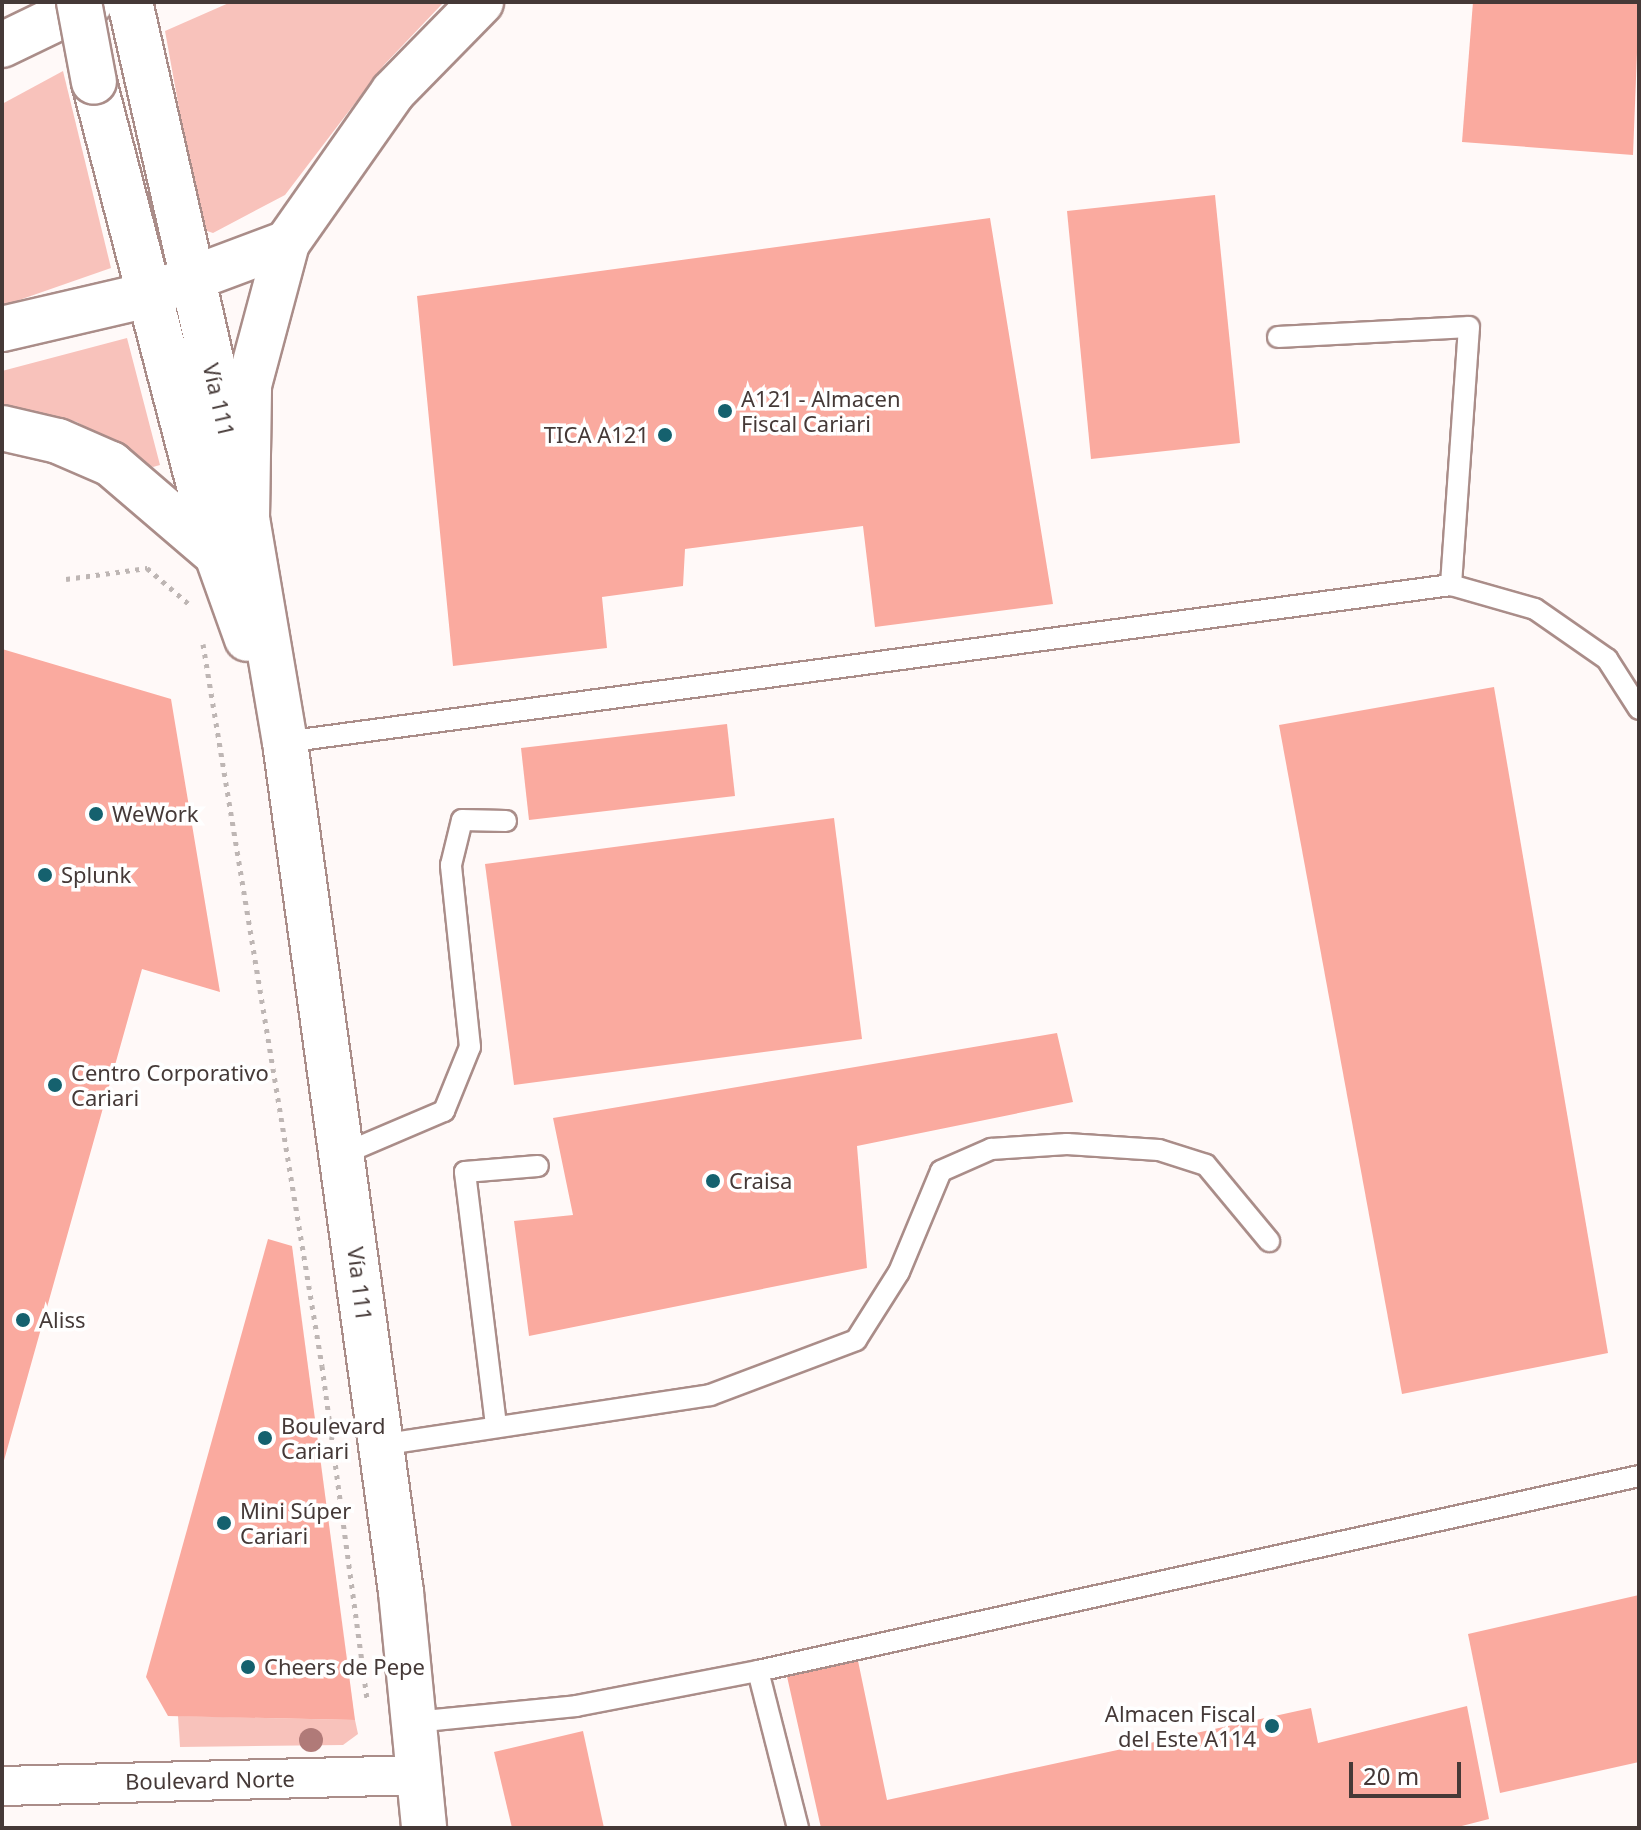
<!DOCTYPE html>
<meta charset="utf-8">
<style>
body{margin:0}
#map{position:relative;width:1641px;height:1830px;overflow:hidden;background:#fff9f8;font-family:"Noto Sans",sans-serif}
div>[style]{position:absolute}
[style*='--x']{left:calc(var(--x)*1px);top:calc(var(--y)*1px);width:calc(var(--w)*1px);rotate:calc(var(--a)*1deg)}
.green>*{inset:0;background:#f8c2bb}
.building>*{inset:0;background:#faaa9f}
.path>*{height:5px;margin-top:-2.5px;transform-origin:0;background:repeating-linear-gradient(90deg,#beb6b4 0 4px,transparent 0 10px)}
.roads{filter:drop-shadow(2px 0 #aa8d89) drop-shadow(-2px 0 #aa8d89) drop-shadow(0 2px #aa8d89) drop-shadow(0 -2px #aa8d89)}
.service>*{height:20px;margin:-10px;padding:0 10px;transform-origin:10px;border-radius:10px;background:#fff}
.minor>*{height:38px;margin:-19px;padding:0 19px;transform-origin:19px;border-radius:19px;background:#fff}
.secondary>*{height:44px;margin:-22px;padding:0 22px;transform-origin:22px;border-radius:22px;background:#fff}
.trunk>*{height:44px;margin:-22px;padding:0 22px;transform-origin:22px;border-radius:22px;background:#fff}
.bridges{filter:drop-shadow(2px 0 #aa8d89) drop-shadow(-2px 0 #aa8d89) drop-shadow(0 2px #aa8d89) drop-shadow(0 -2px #aa8d89)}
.secondary-bridge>*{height:44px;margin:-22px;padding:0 22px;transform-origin:22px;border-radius:22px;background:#fff}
.trees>*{width:24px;height:24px;margin:-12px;border-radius:50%;background:#b07a78}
.dots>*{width:22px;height:22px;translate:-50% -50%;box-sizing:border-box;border:4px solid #fff;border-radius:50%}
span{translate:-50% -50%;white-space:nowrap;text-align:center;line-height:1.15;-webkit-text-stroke:7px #fff;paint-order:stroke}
.poi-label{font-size:22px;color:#453937}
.left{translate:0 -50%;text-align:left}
.right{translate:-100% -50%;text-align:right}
.street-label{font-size:22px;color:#453937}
.frame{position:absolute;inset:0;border:4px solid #453937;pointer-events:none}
.scale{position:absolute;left:1349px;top:1762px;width:112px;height:36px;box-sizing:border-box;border:4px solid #453937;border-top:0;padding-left:10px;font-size:24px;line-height:28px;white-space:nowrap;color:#453937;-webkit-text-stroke:6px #fff;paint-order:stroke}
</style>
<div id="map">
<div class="green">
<i style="clip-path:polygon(231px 2px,444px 2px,384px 65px,285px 195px,213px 233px,201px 229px,165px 31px)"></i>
<i style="clip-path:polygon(63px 71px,111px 268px,2px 306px,2px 104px)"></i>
<i style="clip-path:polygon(127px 338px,160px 465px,153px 467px,77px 422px,2px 404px,2px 371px)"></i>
<i style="clip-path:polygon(178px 1716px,355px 1720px,358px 1734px,343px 1745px,180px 1747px)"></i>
</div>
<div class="building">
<i style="clip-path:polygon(1473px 2px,1639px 2px,1633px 155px,1462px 142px)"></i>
<i style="clip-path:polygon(1215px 195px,1240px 443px,1091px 459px,1067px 211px)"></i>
<i style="clip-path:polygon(990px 218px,1053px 604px,875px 627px,863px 526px,685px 549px,683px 586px,602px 597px,607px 648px,453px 666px,417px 296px)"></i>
<i style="clip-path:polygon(2px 649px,171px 699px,220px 992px,142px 969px,3px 1464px)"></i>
<i style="clip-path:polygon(1494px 687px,1608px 1353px,1402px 1394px,1279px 725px)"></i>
<i style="clip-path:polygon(727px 724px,735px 796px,529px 820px,521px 748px)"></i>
<i style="clip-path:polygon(834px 818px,862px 1039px,514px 1085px,485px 864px)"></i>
<i style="clip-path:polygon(1057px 1033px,1073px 1102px,857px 1146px,867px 1268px,529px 1336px,514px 1221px,573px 1215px,553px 1118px)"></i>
<i style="clip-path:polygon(268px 1239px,292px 1246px,355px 1720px,168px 1716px,146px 1677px)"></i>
<i style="clip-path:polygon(1639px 1595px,1639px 1762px,1500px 1793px,1468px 1634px)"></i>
<i style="clip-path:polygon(857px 1656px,887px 1800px,1311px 1708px,1318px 1743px,1467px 1706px,1489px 1819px,1454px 1828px,821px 1828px,786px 1672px)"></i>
<i style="clip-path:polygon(583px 1731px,604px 1828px,512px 1828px,494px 1752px)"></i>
</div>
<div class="path">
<i style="--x:66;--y:579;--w:82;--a:-7.7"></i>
<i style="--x:147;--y:568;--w:57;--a:40.7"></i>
<i style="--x:203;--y:644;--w:732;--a:80.64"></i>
<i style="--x:322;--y:1366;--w:338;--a:82.3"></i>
</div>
<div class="roads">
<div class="service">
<i style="--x:1278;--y:337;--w:191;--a:-3"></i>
<i style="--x:1469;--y:327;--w:259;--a:94"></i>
<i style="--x:285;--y:742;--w:1177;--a:-7.67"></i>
<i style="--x:1451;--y:585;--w:87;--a:15.9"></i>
<i style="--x:1535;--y:609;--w:88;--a:34.8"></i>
<i style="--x:1607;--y:659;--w:59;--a:57.4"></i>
<i style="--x:343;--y:1154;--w:110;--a:-23.1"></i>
<i style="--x:444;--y:1111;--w:69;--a:-67.9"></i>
<i style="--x:470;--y:1047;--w:183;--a:-96"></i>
<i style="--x:451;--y:865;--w:46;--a:-76.3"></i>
<i style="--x:462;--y:820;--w:44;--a:1.3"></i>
<i style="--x:496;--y:1425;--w:255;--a:-97"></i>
<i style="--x:465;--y:1172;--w:73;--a:-4.7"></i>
<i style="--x:380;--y:1445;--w:334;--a:-8.6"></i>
<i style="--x:710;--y:1395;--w:156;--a:-20.6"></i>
<i style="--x:856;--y:1340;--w:80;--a:-57.7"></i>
<i style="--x:899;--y:1272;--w:109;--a:-67.4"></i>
<i style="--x:941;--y:1171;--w:55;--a:-23.7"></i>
<i style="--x:991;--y:1149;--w:76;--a:-3.8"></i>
<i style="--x:1067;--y:1144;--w:92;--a:3.7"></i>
<i style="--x:1159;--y:1150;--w:49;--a:17.7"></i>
<i style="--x:1206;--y:1165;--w:99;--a:50.3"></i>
<i style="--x:758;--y:1671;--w:162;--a:75.7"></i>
<i style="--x:414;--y:1722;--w:163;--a:-5.6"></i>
<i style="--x:576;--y:1706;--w:185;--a:-10.9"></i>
<i style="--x:758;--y:1671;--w:902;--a:-12.48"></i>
</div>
<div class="minor">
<i style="--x:2;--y:1786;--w:417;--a:-1.5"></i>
</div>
<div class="secondary">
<i style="--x:130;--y:2;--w:529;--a:77.22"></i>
<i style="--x:247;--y:518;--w:227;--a:80.4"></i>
<i style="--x:285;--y:742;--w:858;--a:82.23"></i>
<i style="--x:401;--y:1592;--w:237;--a:84.4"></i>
<i style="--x:94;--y:82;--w:489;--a:75.4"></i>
<i style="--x:217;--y:555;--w:89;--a:70.3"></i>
</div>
<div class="trunk">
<i style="--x:2;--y:45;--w:99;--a:-25.8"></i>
<i style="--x:2;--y:329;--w:150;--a:-13.1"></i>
<i style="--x:148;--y:295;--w:148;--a:-20.5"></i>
<i style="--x:2;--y:428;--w:57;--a:13.1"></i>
<i style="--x:58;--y:441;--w:58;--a:23.5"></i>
<i style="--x:111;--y:464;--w:140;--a:40.6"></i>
<i style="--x:247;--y:518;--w:133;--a:-89.1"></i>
<i style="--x:249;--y:385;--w:147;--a:-75"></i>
<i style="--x:287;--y:243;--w:184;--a:-54.9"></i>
<i style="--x:393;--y:92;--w:126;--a:-45.6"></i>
</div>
</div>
<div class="bridges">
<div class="secondary-bridge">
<i style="--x:79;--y:2;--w:81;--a:79.4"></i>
</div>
</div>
<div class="trees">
<i style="left:311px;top:1740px"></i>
</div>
<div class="dots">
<i style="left:725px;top:411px;background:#15616e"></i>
<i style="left:665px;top:435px;background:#15616e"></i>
<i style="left:96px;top:814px;background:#15616e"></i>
<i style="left:45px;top:875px;background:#15616e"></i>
<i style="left:55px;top:1085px;background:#15616e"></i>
<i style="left:713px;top:1181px;background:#15616e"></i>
<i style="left:23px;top:1320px;background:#15616e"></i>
<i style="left:265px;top:1438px;background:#15616e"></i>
<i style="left:224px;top:1523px;background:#15616e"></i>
<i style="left:248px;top:1667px;background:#15616e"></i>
<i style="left:1272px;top:1726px;background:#15616e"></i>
</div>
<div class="poi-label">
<span class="left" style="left:741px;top:411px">A121 - Almacen<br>Fiscal Cariari</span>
<span class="right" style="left:649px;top:435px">TICA A121</span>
<span class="left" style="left:112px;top:814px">WeWork</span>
<span class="left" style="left:61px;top:875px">Splunk</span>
<span class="left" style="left:71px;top:1085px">Centro Corporativo<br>Cariari</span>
<span class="left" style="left:729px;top:1181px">Craisa</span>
<span class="left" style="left:39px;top:1320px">Aliss</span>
<span class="left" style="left:281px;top:1438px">Boulevard<br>Cariari</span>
<span class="left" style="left:240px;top:1523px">Mini Súper<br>Cariari</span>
<span class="left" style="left:264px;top:1667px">Cheers de Pepe</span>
<span class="right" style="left:1256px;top:1726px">Almacen Fiscal<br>del Este A114</span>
</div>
<div class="street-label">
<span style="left:219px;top:400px;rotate:77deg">Vía 111</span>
<span style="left:360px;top:1284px;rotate:83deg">Vía 111</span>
<span style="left:210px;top:1780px;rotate:-1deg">Boulevard Norte</span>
</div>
<div class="frame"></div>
<div class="scale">20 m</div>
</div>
